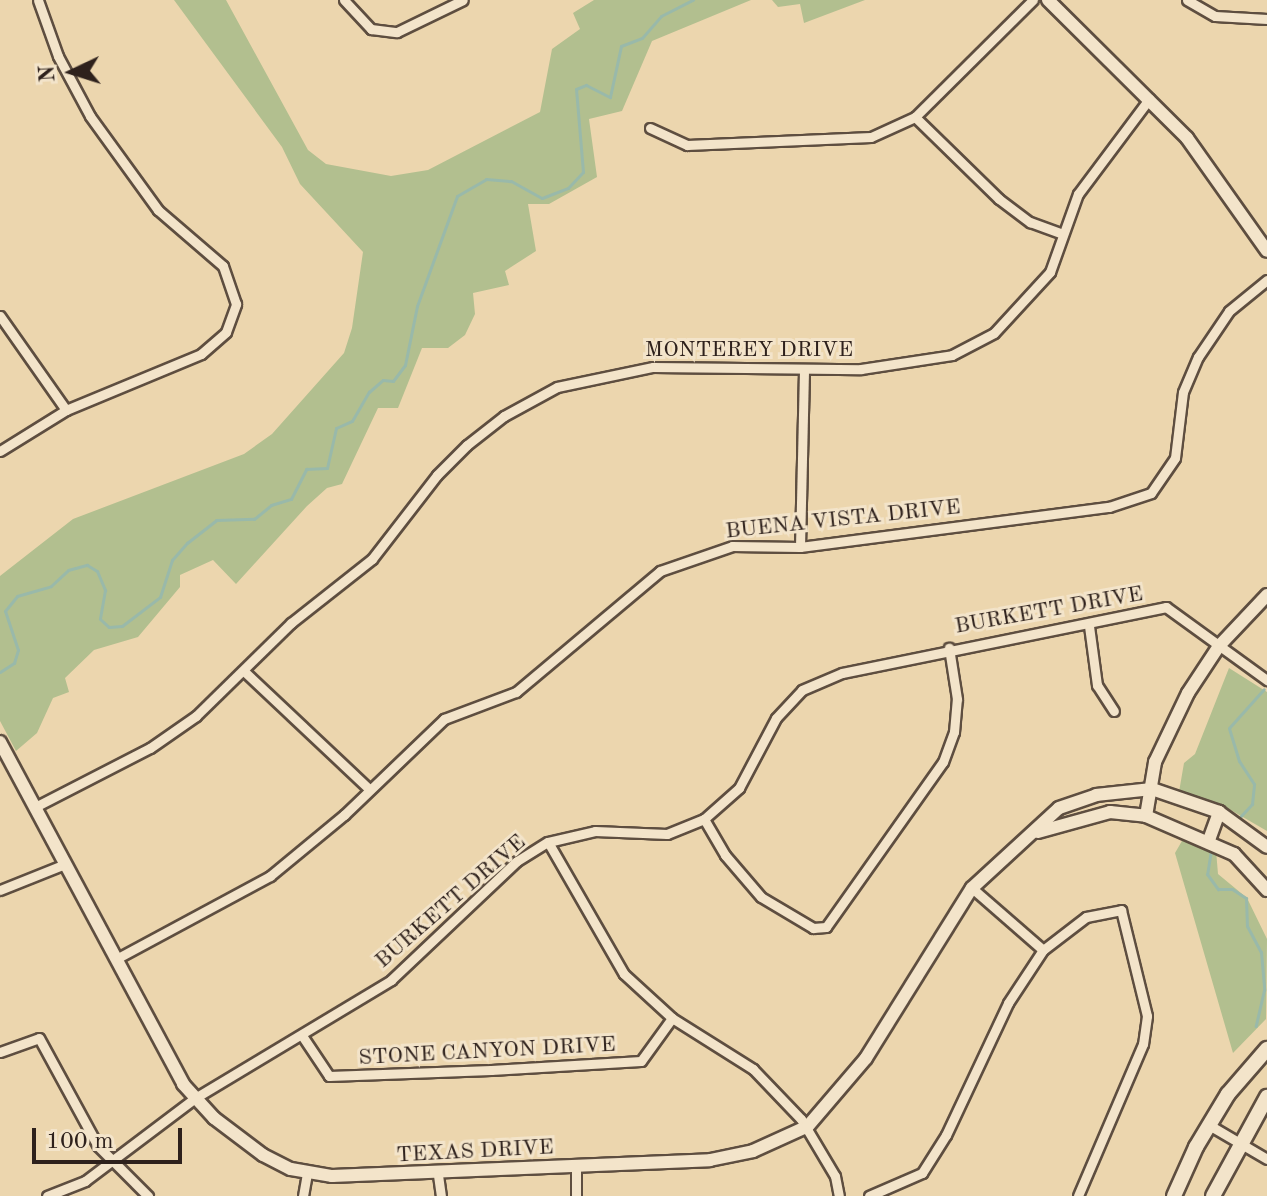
<!DOCTYPE html>
<style>
body{margin:0}
#map{position:relative;width:1267px;height:1196px;overflow:hidden;background:#ecd6ae;font-family:"Old Standard TT",serif}
div>[style]{position:absolute}
[style*='--x']{left:calc(var(--x)*1px);top:calc(var(--y)*1px);width:calc(var(--w)*1px);rotate:calc(var(--a)*1deg)}
.green>*{inset:0;background:#b2bf8f}
.stream>*{height:3px;margin:-1.5px;padding:0 1.5px;transform-origin:1.5px;border-radius:1.5px;background:#99b9aa}
.roads{filter:drop-shadow(2px 0 #5e4e40) drop-shadow(-2px 0 #5e4e40) drop-shadow(0 2px #5e4e40) drop-shadow(0 -2px #5e4e40)}
.minor>*{height:9px;margin:-4.5px;padding:0 4.5px;transform-origin:4.5px;border-radius:4.5px;background:#f3e4ca}
.tertiary>*{height:12px;margin:-6px;padding:0 6px;transform-origin:6px;border-radius:6px;background:#f3e4ca}
.secondary>*{height:14px;margin:-7px;padding:0 7px;transform-origin:7px;border-radius:7px;background:#f3e4ca}
span{translate:-50% -50%;white-space:nowrap;text-align:center;line-height:1.15;-webkit-text-stroke:6px #f3e4ca;paint-order:stroke}
.street-label{font-size:22px;color:#2e211c}
.north{position:absolute;left:32px;top:32px;width:80px;height:80px;-webkit-text-stroke:6px #f3e4ca;paint-order:stroke;rotate:266deg;font-size:22px;font-weight:700;line-height:32px;text-align:center;color:#2e211c}
.north::after{content:'';display:block;margin:auto;width:28px;height:36px;background:#2e211c;clip-path:polygon(50% 0,100% 100%,50% 72%,0 100%)}
.scale{position:absolute;left:32px;top:1128px;width:150px;height:36px;box-sizing:border-box;border:4px solid #2e211c;border-top:0;padding-left:10px;font-size:24px;line-height:28px;white-space:nowrap;color:#2e211c;-webkit-text-stroke:6px #f3e4ca;paint-order:stroke}
</style>
<div id="map">
<div class="green">
<i style="clip-path:polygon(174px 0,226px 0,308px 150px,326px 164px,391px 176px,428px 170px,540px 112px,552px 49px,580px 29px,573px 13px,594px 0,751px 0,652px 41px,622px 111px,589px 119px,597px 177px,549px 204px,528px 204px,536px 251px,505px 271px,509px 285px,473px 293px,475px 314px,465px 335px,448px 348px,422px 348px,398px 408px,378px 408px,342px 484px,327px 488px,307px 506px,236px 584px,213px 560px,180px 575px,180px 587px,138px 637px,94px 650px,65px 678px,69px 692px,53px 698px,37px 733px,16px 751px,0 721px,0 576px,73px 519px,244px 454px,272px 434px,344px 353px,352px 328px,363px 252px,300px 184px,282px 147px)"></i>
<i style="clip-path:polygon(772px 0,865px 0,804px 23px,800px 4px,778px 7px)"></i>
<i style="clip-path:polygon(1229px 668px,1267px 692px,1267px 831px,1222px 805px,1179px 792px,1184px 763px,1195px 754px)"></i>
<i style="clip-path:polygon(1186px 834px,1216px 850px,1218px 874px,1247px 898px,1267px 939px,1266px 1019px,1233px 1053px,1175px 853px)"></i>
</div>
<div class="stream">
<i style="--x:0;--y:672;--w:17;--a:-33"></i>
<i style="--x:14;--y:663;--w:14;--a:-73"></i>
<i style="--x:18;--y:650;--w:41;--a:-108.4"></i>
<i style="--x:5;--y:611;--w:19;--a:-51"></i>
<i style="--x:17;--y:596;--w:35;--a:-16"></i>
<i style="--x:51;--y:586;--w:23;--a:-43"></i>
<i style="--x:68;--y:570;--w:20;--a:-15"></i>
<i style="--x:87;--y:565;--w:12;--a:31"></i>
<i style="--x:97;--y:571;--w:21;--a:67"></i>
<i style="--x:105;--y:590;--w:29;--a:100"></i>
<i style="--x:100;--y:619;--w:12;--a:42"></i>
<i style="--x:109;--y:627;--w:13;--a:-4"></i>
<i style="--x:122;--y:626;--w:48;--a:-37.3"></i>
<i style="--x:160;--y:597;--w:39;--a:-72"></i>
<i style="--x:172;--y:560;--w:23;--a:-49"></i>
<i style="--x:187;--y:543;--w:37;--a:-38"></i>
<i style="--x:216;--y:520;--w:38;--a:-2"></i>
<i style="--x:254;--y:519;--w:22;--a:-39"></i>
<i style="--x:271;--y:505;--w:21;--a:-17"></i>
<i style="--x:291;--y:499;--w:34;--a:-63"></i>
<i style="--x:306;--y:469;--w:21;--a:-3"></i>
<i style="--x:327;--y:468;--w:41;--a:-77.3"></i>
<i style="--x:336;--y:428;--w:17;--a:-24"></i>
<i style="--x:352;--y:421;--w:34;--a:-60"></i>
<i style="--x:369;--y:392;--w:18;--a:-41"></i>
<i style="--x:383;--y:380;--w:10;--a:6"></i>
<i style="--x:393;--y:381;--w:20;--a:-53"></i>
<i style="--x:405;--y:365;--w:60;--a:-78.5"></i>
<i style="--x:417;--y:306;--w:117;--a:-70"></i>
<i style="--x:457;--y:196;--w:34;--a:-30"></i>
<i style="--x:486;--y:179;--w:25;--a:5"></i>
<i style="--x:511;--y:181;--w:35;--a:29"></i>
<i style="--x:542;--y:198;--w:28;--a:-21"></i>
<i style="--x:568;--y:188;--w:22;--a:-47"></i>
<i style="--x:583;--y:172;--w:83;--a:-94.8"></i>
<i style="--x:576;--y:89;--w:11;--a:-22"></i>
<i style="--x:586;--y:85;--w:27;--a:27"></i>
<i style="--x:610;--y:97;--w:52;--a:-77.8"></i>
<i style="--x:621;--y:46;--w:22;--a:-21"></i>
<i style="--x:642;--y:38;--w:29;--a:-49"></i>
<i style="--x:661;--y:16;--w:36;--a:-27"></i>
<i style="--x:1240;--y:817;--w:18;--a:-47"></i>
<i style="--x:1252;--y:804;--w:20;--a:-84"></i>
<i style="--x:1254;--y:784;--w:27;--a:-123"></i>
<i style="--x:1239;--y:761;--w:34;--a:-107"></i>
<i style="--x:1229;--y:728;--w:52;--a:-48.1"></i>
<i style="--x:1211;--y:850;--w:24;--a:99"></i>
<i style="--x:1207;--y:874;--w:19;--a:54"></i>
<i style="--x:1218;--y:889;--w:14;--a:0"></i>
<i style="--x:1232;--y:889;--w:17;--a:33"></i>
<i style="--x:1246;--y:898;--w:28;--a:88"></i>
<i style="--x:1247;--y:926;--w:30;--a:62"></i>
<i style="--x:1261;--y:952;--w:38;--a:85"></i>
<i style="--x:1264;--y:990;--w:37;--a:103"></i>
</div>
<div class="roads">
<div class="minor">
<i style="--x:344;--y:0;--w:40;--a:47"></i>
<i style="--x:371;--y:29;--w:26;--a:7"></i>
<i style="--x:397;--y:32;--w:73;--a:-25.9"></i>
<i style="--x:1187;--y:0;--w:32;--a:30"></i>
<i style="--x:1215;--y:16;--w:52;--a:3.3"></i>
<i style="--x:915;--y:117;--w:117;--a:44.3"></i>
<i style="--x:999;--y:199;--w:39;--a:37"></i>
<i style="--x:1030;--y:222;--w:35;--a:20"></i>
<i style="--x:650;--y:128;--w:41;--a:24.7"></i>
<i style="--x:687;--y:145;--w:184;--a:-2.5"></i>
<i style="--x:871;--y:137;--w:48;--a:-24.4"></i>
<i style="--x:915;--y:117;--w:166;--a:-44.8"></i>
<i style="--x:0;--y:316;--w:115;--a:54.9"></i>
<i style="--x:0;--y:451;--w:78;--a:-31.8"></i>
<i style="--x:66;--y:410;--w:146;--a:-22.5"></i>
<i style="--x:201;--y:354;--w:33;--a:-41"></i>
<i style="--x:226;--y:332;--w:30;--a:-70"></i>
<i style="--x:236;--y:304;--w:40;--a:-108.9"></i>
<i style="--x:223;--y:266;--w:86;--a:-139.3"></i>
<i style="--x:158;--y:210;--w:116;--a:-125.9"></i>
<i style="--x:90;--y:116;--w:68;--a:-118.1"></i>
<i style="--x:58;--y:56;--w:59;--a:-109.7"></i>
<i style="--x:800;--y:547;--w:174;--a:-88.7"></i>
<i style="--x:1089;--y:626;--w:60;--a:82.3"></i>
<i style="--x:1097;--y:685;--w:31;--a:57"></i>
<i style="--x:245;--y:672;--w:170;--a:43.3"></i>
<i style="--x:35;--y:807;--w:129;--a:-27.2"></i>
<i style="--x:150;--y:748;--w:56;--a:-34.8"></i>
<i style="--x:196;--y:716;--w:133;--a:-44.4"></i>
<i style="--x:291;--y:623;--w:103;--a:-38.3"></i>
<i style="--x:372;--y:559;--w:106;--a:-52.3"></i>
<i style="--x:437;--y:475;--w:42;--a:-45"></i>
<i style="--x:467;--y:445;--w:47;--a:-38.1"></i>
<i style="--x:504;--y:416;--w:60;--a:-28.7"></i>
<i style="--x:557;--y:387;--w:98;--a:-11.8"></i>
<i style="--x:653;--y:367;--w:208;--a:0.6"></i>
<i style="--x:861;--y:369;--w:92;--a:-8.7"></i>
<i style="--x:952;--y:355;--w:47;--a:-27.6"></i>
<i style="--x:994;--y:333;--w:83;--a:-47.4"></i>
<i style="--x:1050;--y:272;--w:83;--a:-70.3"></i>
<i style="--x:1078;--y:194;--w:119;--a:-53.2"></i>
<i style="--x:704;--y:819;--w:42;--a:59.7"></i>
<i style="--x:725;--y:855;--w:55;--a:49.4"></i>
<i style="--x:761;--y:897;--w:61;--a:30.8"></i>
<i style="--x:813;--y:928;--w:13;--a:-4"></i>
<i style="--x:826;--y:927;--w:202;--a:-54.7"></i>
<i style="--x:943;--y:762;--w:32;--a:-70"></i>
<i style="--x:954;--y:732;--w:33;--a:-85"></i>
<i style="--x:957;--y:699;--w:52;--a:-98.9"></i>
<i style="--x:548;--y:842;--w:152;--a:60.1"></i>
<i style="--x:624;--y:974;--w:65;--a:42.5"></i>
<i style="--x:672;--y:1018;--w:96;--a:32.2"></i>
<i style="--x:753;--y:1069;--w:69;--a:46.2"></i>
<i style="--x:801;--y:1119;--w:66;--a:59.2"></i>
<i style="--x:835;--y:1176;--w:20;--a:79"></i>
<i style="--x:972;--y:888;--w:94;--a:41.1"></i>
<i style="--x:0;--y:890;--w:70;--a:-21.8"></i>
<i style="--x:116;--y:959;--w:175;--a:-28.3"></i>
<i style="--x:270;--y:876;--w:96;--a:-39.5"></i>
<i style="--x:344;--y:815;--w:139;--a:-43.8"></i>
<i style="--x:444;--y:719;--w:77;--a:-20.6"></i>
<i style="--x:516;--y:692;--w:188;--a:-40"></i>
<i style="--x:660;--y:571;--w:76;--a:-19.1"></i>
<i style="--x:732;--y:546;--w:68;--a:0.8"></i>
<i style="--x:800;--y:547;--w:312;--a:-7.4"></i>
<i style="--x:1109;--y:507;--w:44;--a:-18.4"></i>
<i style="--x:1151;--y:493;--w:42;--a:-55.6"></i>
<i style="--x:1175;--y:458;--w:66;--a:-83.1"></i>
<i style="--x:1183;--y:392;--w:38;--a:-67"></i>
<i style="--x:1198;--y:357;--w:55;--a:-56"></i>
<i style="--x:1229;--y:311;--w:49;--a:-39.2"></i>
<i style="--x:303;--y:1037;--w:47;--a:56.3"></i>
<i style="--x:329;--y:1076;--w:162;--a:-2.1"></i>
<i style="--x:491;--y:1070;--w:150;--a:-3.4"></i>
<i style="--x:641;--y:1061;--w:53;--a:-54.2"></i>
<i style="--x:0;--y:1052;--w:41;--a:-19.7"></i>
<i style="--x:39;--y:1038;--w:123;--a:61.4"></i>
<i style="--x:98;--y:1146;--w:71;--a:45"></i>
<i style="--x:1209;--y:1125;--w:67;--a:30.4"></i>
<i style="--x:576;--y:1168;--w:28;--a:90"></i>
<i style="--x:438;--y:1175;--w:21;--a:82"></i>
<i style="--x:47;--y:1196;--w:41;--a:-21.5"></i>
<i style="--x:85;--y:1181;--w:138;--a:-37"></i>
<i style="--x:195;--y:1098;--w:229;--a:-31"></i>
<i style="--x:391;--y:980;--w:173;--a:-43.4"></i>
<i style="--x:517;--y:861;--w:36;--a:-32"></i>
<i style="--x:548;--y:842;--w:48;--a:-13.2"></i>
<i style="--x:595;--y:831;--w:72;--a:2.4"></i>
<i style="--x:667;--y:834;--w:40;--a:-22"></i>
<i style="--x:704;--y:819;--w:47;--a:-41.5"></i>
<i style="--x:739;--y:788;--w:79;--a:-62.1"></i>
<i style="--x:776;--y:718;--w:38;--a:-47"></i>
<i style="--x:802;--y:690;--w:43;--a:-23"></i>
<i style="--x:842;--y:673;--w:331;--a:-11.5"></i>
<i style="--x:1166;--y:607;--w:125;--a:35.9"></i>
<i style="--x:303;--y:1196;--w:22;--a:-80"></i>
<i style="--x:869;--y:1196;--w:58;--a:-23.5"></i>
<i style="--x:922;--y:1173;--w:45;--a:-57.7"></i>
<i style="--x:946;--y:1135;--w:146;--a:-64.8"></i>
<i style="--x:1008;--y:1003;--w:64;--a:-56.6"></i>
<i style="--x:1043;--y:950;--w:54;--a:-37.5"></i>
<i style="--x:1086;--y:917;--w:36;--a:-11"></i>
<i style="--x:1121;--y:910;--w:109;--a:76.2"></i>
<i style="--x:1147;--y:1016;--w:28;--a:98"></i>
<i style="--x:1143;--y:1044;--w:165;--a:113.2"></i>
</div>
<div class="tertiary">
<i style="--x:1048;--y:0;--w:196;--a:44.8"></i>
<i style="--x:1187;--y:138;--w:138;--a:54.7"></i>
<i style="--x:0;--y:742;--w:388;--a:61.8"></i>
<i style="--x:183;--y:1084;--w:46;--a:47.6"></i>
<i style="--x:214;--y:1118;--w:61;--a:37.1"></i>
<i style="--x:263;--y:1155;--w:31;--a:27"></i>
<i style="--x:291;--y:1169;--w:42;--a:9.7"></i>
<i style="--x:332;--y:1176;--w:378;--a:-2.4"></i>
<i style="--x:710;--y:1160;--w:44;--a:-11.8"></i>
<i style="--x:753;--y:1151;--w:60;--a:-24.4"></i>
<i style="--x:808;--y:1126;--w:89;--a:-49.5"></i>
<i style="--x:866;--y:1058;--w:200;--a:-58.1"></i>
<i style="--x:972;--y:888;--w:118;--a:-42.6"></i>
<i style="--x:1059;--y:808;--w:39;--a:-19"></i>
<i style="--x:1096;--y:795;--w:56;--a:-6.1"></i>
<i style="--x:1152;--y:789;--w:71;--a:18.9"></i>
<i style="--x:1219;--y:812;--w:59;--a:36.1"></i>
<i style="--x:1146;--y:816;--w:55;--a:-80.5"></i>
<i style="--x:1155;--y:762;--w:76;--a:-64.4"></i>
<i style="--x:1188;--y:693;--w:56;--a:-56.6"></i>
<i style="--x:1219;--y:646;--w:70;--a:-46.7"></i>
<i style="--x:1038;--y:832;--w:75;--a:-15.5"></i>
<i style="--x:1110;--y:812;--w:36;--a:6"></i>
<i style="--x:1146;--y:816;--w:96;--a:23.4"></i>
<i style="--x:1234;--y:854;--w:49;--a:47.5"></i>
<i style="--x:1209;--y:840;--w:30;--a:-70"></i>
</div>
<div class="secondary">
<i style="--x:1174;--y:1196;--w:54;--a:-65.8"></i>
<i style="--x:1196;--y:1147;--w:62;--a:-58.9"></i>
<i style="--x:1228;--y:1094;--w:60;--a:-49.1"></i>
<i style="--x:1213;--y:1196;--w:113;--a:-61.4"></i>
</div>
</div>
<div class="street-label">
<span style="left:749px;top:351px">MONTEREY DRIVE</span>
<span style="left:843px;top:520px;rotate:-6deg">BUENA VISTA DRIVE</span>
<span style="left:1049px;top:611px;rotate:-10deg">BURKETT DRIVE</span>
<span style="left:451px;top:902px;rotate:-41deg">BURKETT DRIVE</span>
<span style="left:487px;top:1052px;rotate:-3deg">STONE CANYON DRIVE</span>
<span style="left:475px;top:1152px;rotate:-3deg">TEXAS DRIVE</span>
</div>
<div class="north">N</div>
<div class="scale">100 m</div>
</div>
